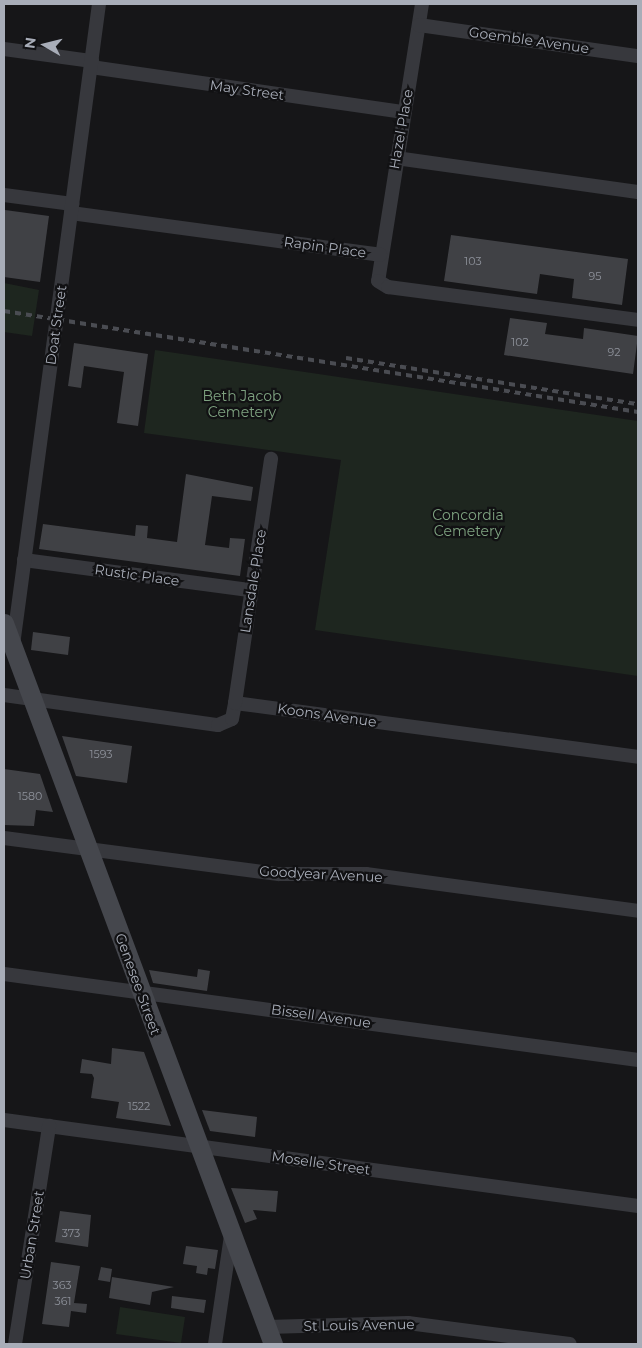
<!DOCTYPE html>
<style>
body{margin:0}
#map{position:relative;width:642px;height:1348px;overflow:hidden;background:#161618;font-family:Montserrat,sans-serif}
div>[style]{position:absolute}
[style*='--x']{left:calc(var(--x)*1px);top:calc(var(--y)*1px);width:calc(var(--w)*1px);rotate:calc(var(--a)*1deg)}
.green>*{inset:0;background:#1e261f}
.building>*{inset:0;background:#404145}
.street>*{height:14px;margin:-7px;padding:0 7px;transform-origin:7px;border-radius:7px;background:#37383d}
.secondary>*{height:19px;margin:-9.5px;padding:0 9.5px;transform-origin:9.5px;border-radius:9.5px;background:#45474d}
.rail>*{height:4px;margin-top:-2px;transform-origin:0;background:repeating-linear-gradient(90deg,#4a4c52 0 6px,transparent 0 11px)}
span{translate:-50% -50%;white-space:nowrap;text-align:center;line-height:1.15;-webkit-text-stroke:4.5px #111113;paint-order:stroke}
.number-label{font-size:11px;color:#8e929b}
.number-label span{-webkit-text-stroke-width:0}
.street-label{font-size:14px;color:#a8adb8}
.park-label{font-size:14px;color:#7fa381}
.frame{position:absolute;inset:0;border:5px solid #a8adb8;pointer-events:none}
.north{position:absolute;left:20px;top:20px;width:50px;height:50px;-webkit-text-stroke:4px #111113;paint-order:stroke;rotate:278deg;font-size:14px;font-weight:700;line-height:20px;text-align:center;color:#a8adb8}
.north::after{content:'';display:block;margin:auto;width:18px;height:22px;background:#a8adb8;clip-path:polygon(50% 0,100% 100%,50% 72%,0 100%)}
</style>
<div id="map">
<div class="green">
<i style="clip-path:polygon(4px 283px,39px 290px,32px 336px,4px 332px)"></i>
<i style="clip-path:polygon(155px 350px,638px 421px,638px 676px,315px 630px,341px 460px,144px 433px)"></i>
<i style="clip-path:polygon(120px 1307px,185px 1317px,181px 1343px,116px 1334px)"></i>
</div>
<div class="building">
<i style="clip-path:polygon(5px 210px,49px 216px,40px 282px,4px 277px)"></i>
<i style="clip-path:polygon(451px 235px,628px 259px,622px 305px,572px 298px,574px 279px,540px 274px,537px 294px,444px 281px)"></i>
<i style="clip-path:polygon(510px 318px,547px 323px,545px 334px,583px 339px,584px 328px,638px 336px,633px 374px,504px 355px)"></i>
<i style="clip-path:polygon(74px 343px,148px 354px,138px 426px,117px 423px,124px 372px,84px 366px,81px 388px,68px 386px)"></i>
<i style="clip-path:polygon(186px 474px,253px 487px,251px 501px,212px 496px,205px 545px,229px 548px,230px 538px,245px 539px,240px 576px,39px 549px,43px 524px,135px 536px,136px 525px,148px 526px,147px 538px,177px 542px)"></i>
<i style="clip-path:polygon(33px 632px,70px 637px,68px 655px,31px 650px)"></i>
<i style="clip-path:polygon(62px 736px,132px 746px,127px 783px,76px 776px)"></i>
<i style="clip-path:polygon(4px 769px,40px 774px,53px 812px,36px 810px,34px 826px,4px 825px)"></i>
<i style="clip-path:polygon(198px 969px,210px 971px,207px 991px,153px 983px,149px 970px,197px 977px)"></i>
<i style="clip-path:polygon(112px 1048px,144px 1052px,171px 1126px,116px 1118px,119px 1102px,91px 1098px,94px 1078px,92px 1074px,80px 1073px,82px 1059px,111px 1064px)"></i>
<i style="clip-path:polygon(202px 1110px,257px 1117px,255px 1137px,210px 1131px)"></i>
<i style="clip-path:polygon(231px 1188px,278px 1191px,276px 1212px,253px 1210px,257px 1219px,245px 1223px)"></i>
<i style="clip-path:polygon(60px 1211px,91px 1215px,88px 1247px,55px 1242px)"></i>
<i style="clip-path:polygon(186px 1246px,218px 1250px,215px 1269px,208px 1268px,207px 1275px,196px 1273px,197px 1266px,183px 1264px)"></i>
<i style="clip-path:polygon(51px 1262px,80px 1266px,74px 1303px,87px 1304px,86px 1313px,71px 1311px,69px 1327px,42px 1324px)"></i>
<i style="clip-path:polygon(101px 1267px,112px 1269px,110px 1282px,98px 1280px)"></i>
<i style="clip-path:polygon(112px 1277px,174px 1287px,152px 1292px,150px 1305px,109px 1298px)"></i>
<i style="clip-path:polygon(172px 1296px,206px 1300px,204px 1313px,171px 1308px)"></i>
</div>
<div class="street">
<i style="--x:422;--y:4;--w:280;--a:99"></i>
<i style="--x:378;--y:281;--w:12;--a:31"></i>
<i style="--x:388;--y:287;--w:252;--a:7.5"></i>
<i style="--x:419;--y:25;--w:221;--a:8.1"></i>
<i style="--x:4;--y:49;--w:89;--a:7.8"></i>
<i style="--x:91;--y:67;--w:316;--a:8.2"></i>
<i style="--x:396;--y:158;--w:244;--a:8"></i>
<i style="--x:4;--y:195;--w:69;--a:7.5"></i>
<i style="--x:71;--y:213;--w:312;--a:7.7"></i>
<i style="--x:24;--y:560;--w:227;--a:7.6"></i>
<i style="--x:13;--y:645;--w:647;--a:-82.36"></i>
<i style="--x:4;--y:695;--w:216;--a:8"></i>
<i style="--x:218;--y:725;--w:15;--a:-23"></i>
<i style="--x:232;--y:719;--w:16;--a:-79"></i>
<i style="--x:235;--y:703;--w:407;--a:7.6"></i>
<i style="--x:235;--y:703;--w:247;--a:-81.6"></i>
<i style="--x:4;--y:838;--w:277;--a:7.5"></i>
<i style="--x:279;--y:874;--w:87;--a:0"></i>
<i style="--x:366;--y:874;--w:275;--a:7.7"></i>
<i style="--x:4;--y:974;--w:640;--a:7.72"></i>
<i style="--x:4;--y:1120;--w:640;--a:7.72"></i>
<i style="--x:267;--y:1327;--w:141;--a:-1.6"></i>
<i style="--x:408;--y:1323;--w:163;--a:7.4"></i>
<i style="--x:15;--y:1344;--w:221;--a:-81.1"></i>
<i style="--x:215;--y:1344;--w:109;--a:-81.6"></i>
</div>
<div class="secondary">
<i style="--x:4;--y:623;--w:770;--a:69.54"></i>
</div>
<div class="rail">
<i style="--x:4;--y:311;--w:642;--a:9.05"></i>
<i style="--x:346;--y:358;--w:296;--a:9"></i>
</div>
<div class="number-label">
<span style="left:473px;top:261px">103</span>
<span style="left:595px;top:276px">95</span>
<span style="left:520px;top:342px">102</span>
<span style="left:614px;top:352px">92</span>
<span style="left:101px;top:754px">1593</span>
<span style="left:30px;top:796px">1580</span>
<span style="left:139px;top:1106px">1522</span>
<span style="left:71px;top:1233px">373</span>
<span style="left:62px;top:1285px">363</span>
<span style="left:63px;top:1301px">361</span>
</div>
<div class="street-label">
<span style="left:529px;top:40px;rotate:8deg">Goemble Avenue</span>
<span style="left:247px;top:90px;rotate:8deg">May Street</span>
<span style="left:401px;top:129px;rotate:-80deg">Hazel Place</span>
<span style="left:325px;top:247px;rotate:8deg">Rapin Place</span>
<span style="left:56px;top:325px;rotate:-82deg">Doat Street</span>
<span style="left:137px;top:575px;rotate:8deg">Rustic Place</span>
<span style="left:253px;top:581px;rotate:-81deg">Lansdale Place</span>
<span style="left:327px;top:715px;rotate:8deg">Koons Avenue</span>
<span style="left:321px;top:874px;rotate:3deg">Goodyear Avenue</span>
<span style="left:138px;top:984px;rotate:70deg">Genesee Street</span>
<span style="left:321px;top:1016px;rotate:8deg">Bissell Avenue</span>
<span style="left:321px;top:1163px;rotate:8deg">Moselle Street</span>
<span style="left:32px;top:1235px;rotate:-81deg">Urban Street</span>
<span style="left:359px;top:1325px;rotate:-1deg">St Louis Avenue</span>
</div>
<div class="park-label">
<span style="left:242px;top:404px">Beth Jacob<br>Cemetery</span>
<span style="left:468px;top:523px">Concordia<br>Cemetery</span>
</div>
<div class="frame"></div>
<div class="north">N</div>
</div>
